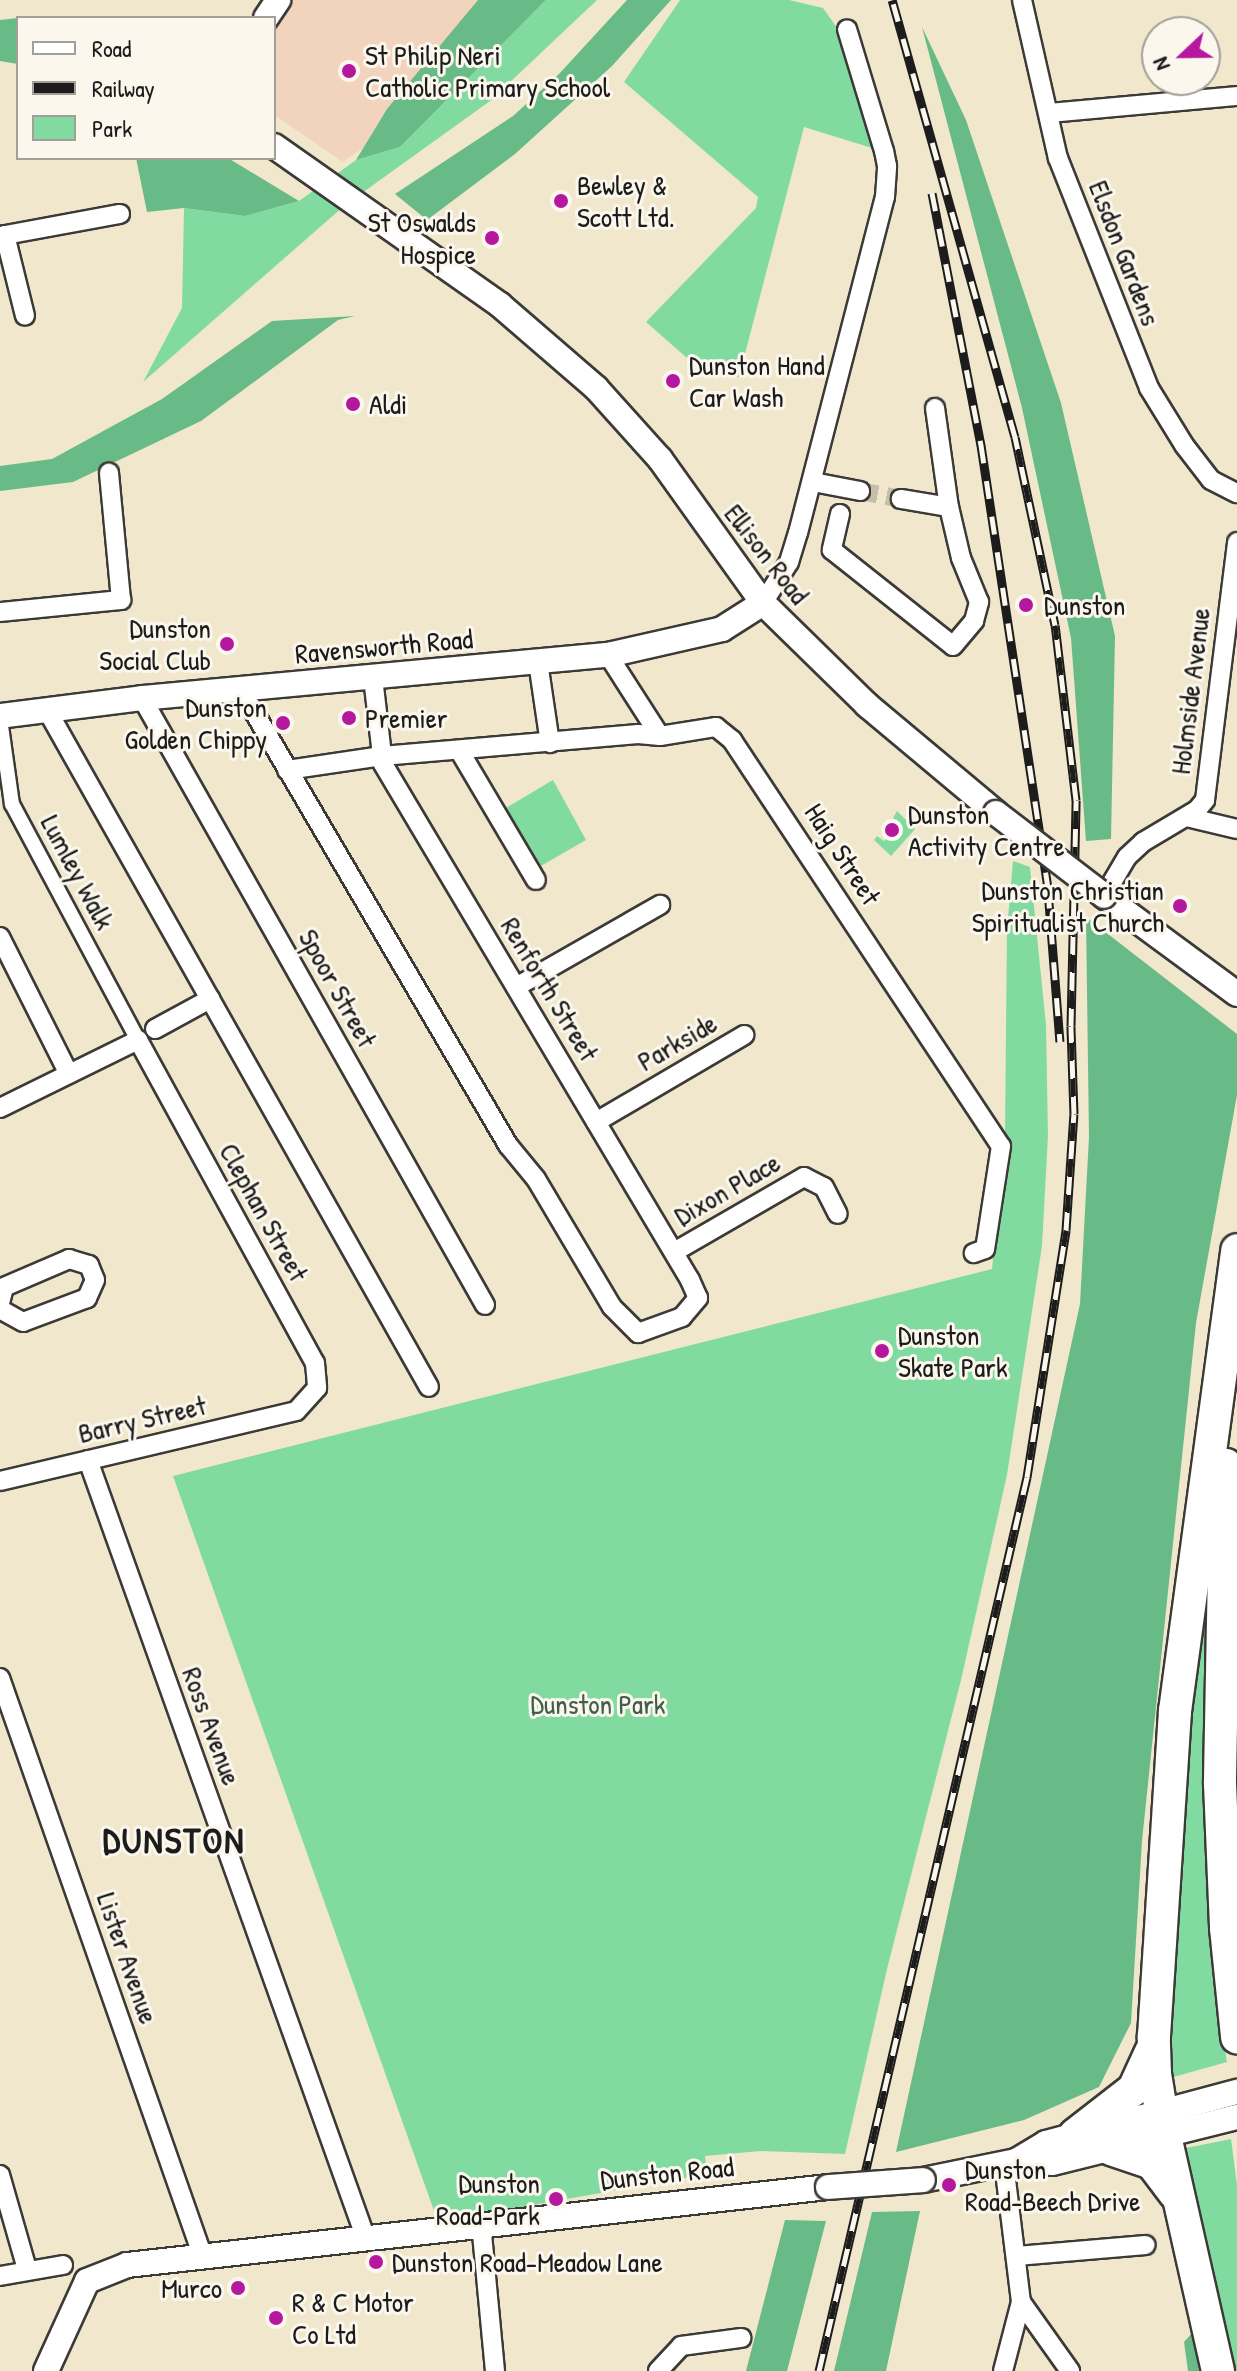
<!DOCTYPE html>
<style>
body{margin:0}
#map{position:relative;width:1237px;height:2371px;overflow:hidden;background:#f0e7cc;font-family:"Patrick Hand",sans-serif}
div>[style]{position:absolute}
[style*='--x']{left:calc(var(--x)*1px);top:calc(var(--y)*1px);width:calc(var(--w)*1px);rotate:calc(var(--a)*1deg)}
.built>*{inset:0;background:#f2d4be}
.green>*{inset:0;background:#81dba1}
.forest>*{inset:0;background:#68bb87}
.minor-tunnel>*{height:18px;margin-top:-9px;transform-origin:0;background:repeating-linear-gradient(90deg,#c6bea9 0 18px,transparent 0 27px)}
.roads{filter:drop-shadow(2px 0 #3c3a36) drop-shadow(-2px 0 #3c3a36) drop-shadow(0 2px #3c3a36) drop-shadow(0 -2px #3c3a36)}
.pedestrian>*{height:14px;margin:-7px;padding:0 7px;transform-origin:7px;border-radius:7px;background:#fff}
.minor>*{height:18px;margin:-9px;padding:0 9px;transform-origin:9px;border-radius:9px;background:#fff}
.tertiary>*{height:24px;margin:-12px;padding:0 12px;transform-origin:12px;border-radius:12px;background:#fff}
.trunk>*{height:32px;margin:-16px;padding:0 16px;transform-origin:16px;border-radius:16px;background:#fff}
.rail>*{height:9px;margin-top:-4.5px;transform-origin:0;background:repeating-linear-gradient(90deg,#fbf7ec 0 18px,#1c1c1c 0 36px);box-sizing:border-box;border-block:2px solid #1c1c1c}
.bridges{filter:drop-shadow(2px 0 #3c3a36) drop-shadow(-2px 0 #3c3a36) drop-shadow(0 2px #3c3a36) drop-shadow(0 -2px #3c3a36)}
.tertiary-bridge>*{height:24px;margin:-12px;padding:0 12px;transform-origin:12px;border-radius:12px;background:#fff}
.dots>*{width:22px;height:22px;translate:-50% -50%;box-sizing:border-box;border:4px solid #fbf7ec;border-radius:50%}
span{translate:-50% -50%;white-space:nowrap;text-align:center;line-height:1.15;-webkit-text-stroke:6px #fbf7ec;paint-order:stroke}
.poi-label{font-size:28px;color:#1c1c1c}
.left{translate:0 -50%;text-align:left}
.right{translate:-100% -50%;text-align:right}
.street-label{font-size:28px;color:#1c1c1c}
.park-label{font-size:28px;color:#3f5f4b}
.district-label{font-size:36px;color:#1c1c1c;font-weight:700;letter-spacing:2px}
.legend{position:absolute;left:16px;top:16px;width:260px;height:144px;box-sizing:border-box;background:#fbf7ec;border:2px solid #a29f99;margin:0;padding:10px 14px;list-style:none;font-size:24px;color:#1c1c1c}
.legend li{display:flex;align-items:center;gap:16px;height:40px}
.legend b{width:40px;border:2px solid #a29f99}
.north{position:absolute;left:1141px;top:16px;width:80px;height:80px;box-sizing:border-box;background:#fbf7ec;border:2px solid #a29f99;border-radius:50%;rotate:248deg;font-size:22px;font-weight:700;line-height:32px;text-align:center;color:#1c1c1c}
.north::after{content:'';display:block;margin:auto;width:28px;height:36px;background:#b5179e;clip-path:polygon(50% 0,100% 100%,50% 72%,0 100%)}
</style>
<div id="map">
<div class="built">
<i style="clip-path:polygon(294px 0,478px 0,370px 143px,343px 162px,274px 115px,274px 27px)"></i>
</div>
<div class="green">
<i style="clip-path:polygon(546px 0,597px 0,490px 101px,344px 206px,143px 382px,182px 308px,184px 208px,245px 216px,299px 201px,356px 160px,400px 147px)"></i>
<i style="clip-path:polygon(680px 0,789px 0,823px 8px,840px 32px,872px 148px,804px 127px,739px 377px,703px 372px,646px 322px,756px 208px,758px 197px,624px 82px)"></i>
<i style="clip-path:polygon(553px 780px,586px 840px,539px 867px,506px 808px)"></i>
<i style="clip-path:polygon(897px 811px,915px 829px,891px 856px,874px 840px,877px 836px,884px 841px,900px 824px,893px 818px)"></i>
<i style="clip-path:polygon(1013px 861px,1030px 867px,1046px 1025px,1048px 1136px,1042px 1246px,1007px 1475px,961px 1680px,887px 1969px,845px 2154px,760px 2151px,705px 2156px,707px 2174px,438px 2222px,173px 1476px,992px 1269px,1005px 1134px,1007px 929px)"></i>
<i style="clip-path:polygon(1212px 1578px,1217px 1996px,1227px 2062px,1170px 2078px,1168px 1998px,1200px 1581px)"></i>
<i style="clip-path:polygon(1231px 2139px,1237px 2185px,1237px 2371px,1227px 2371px,1181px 2149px)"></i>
</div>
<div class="forest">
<i style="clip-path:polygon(478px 0,546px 0,400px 147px,356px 160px,387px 109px)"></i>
<i style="clip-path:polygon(627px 0,671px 0,612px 66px,515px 154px,427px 220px,395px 194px,513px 116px,559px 74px)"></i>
<i style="clip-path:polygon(18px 18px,18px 64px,0 61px,0 20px)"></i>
<i style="clip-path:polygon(922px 27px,966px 120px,1061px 403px,1115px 636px,1111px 839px,1086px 841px,1071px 638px,1022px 408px)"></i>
<i style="clip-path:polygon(136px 158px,228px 158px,299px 201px,245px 216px,184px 208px,147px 212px)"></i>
<i style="clip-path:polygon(355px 316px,338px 320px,201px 421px,73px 482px,0 491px,0 466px,52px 459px,162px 399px,272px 321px)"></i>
<i style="clip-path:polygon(1086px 917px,1237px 1034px,1237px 1095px,1196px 1323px,1142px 1841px,1131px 2023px,1099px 2087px,1024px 2120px,896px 2152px,1080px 1304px,1089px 1137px)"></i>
<i style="clip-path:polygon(920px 2211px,886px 2371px,834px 2371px,872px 2212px)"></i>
<i style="clip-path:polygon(785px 2220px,826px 2221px,787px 2371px,746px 2371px)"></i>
<i style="clip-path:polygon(1192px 2333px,1199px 2371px,1188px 2371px,1184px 2342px)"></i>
</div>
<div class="minor-tunnel">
<i style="--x:860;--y:491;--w:42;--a:11"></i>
</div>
<div class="roads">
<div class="pedestrian">
<i style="--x:0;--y:719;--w:86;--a:82"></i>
<i style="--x:12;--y:804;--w:268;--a:61.9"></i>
</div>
<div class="minor">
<i style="--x:1022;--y:0;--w:162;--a:77.2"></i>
<i style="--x:1058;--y:158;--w:247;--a:68.4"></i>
<i style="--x:1149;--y:388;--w:67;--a:58.4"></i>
<i style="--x:1184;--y:445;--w:44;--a:52.4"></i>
<i style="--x:1211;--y:480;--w:29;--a:27"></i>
<i style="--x:1050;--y:113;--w:188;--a:-5.2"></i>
<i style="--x:5;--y:235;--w:83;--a:76.1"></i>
<i style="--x:0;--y:236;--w:122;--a:-10.4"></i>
<i style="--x:935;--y:408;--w:100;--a:82"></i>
<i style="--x:813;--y:482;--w:48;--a:10.8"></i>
<i style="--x:840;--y:514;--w:37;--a:103"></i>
<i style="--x:832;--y:550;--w:154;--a:38.4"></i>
<i style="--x:953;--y:646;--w:33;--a:-50"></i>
<i style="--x:974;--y:621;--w:20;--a:-75"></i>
<i style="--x:979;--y:602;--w:48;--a:-112.2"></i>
<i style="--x:961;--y:558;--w:52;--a:-103.2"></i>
<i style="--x:949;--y:507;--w:49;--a:-170.5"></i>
<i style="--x:763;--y:603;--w:49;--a:-57.6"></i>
<i style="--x:789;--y:562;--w:30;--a:-73"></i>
<i style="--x:798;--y:533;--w:347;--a:-75.5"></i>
<i style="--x:885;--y:197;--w:31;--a:-86"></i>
<i style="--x:887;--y:166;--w:15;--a:-101"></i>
<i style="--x:884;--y:151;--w:127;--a:-106.9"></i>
<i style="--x:0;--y:612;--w:122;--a:-5.7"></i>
<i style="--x:121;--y:600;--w:128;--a:-95.4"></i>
<i style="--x:608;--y:655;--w:96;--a:57.3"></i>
<i style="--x:660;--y:736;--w:57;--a:-9.1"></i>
<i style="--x:716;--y:727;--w:21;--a:39"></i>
<i style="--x:732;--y:740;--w:487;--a:56.5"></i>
<i style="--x:1001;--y:1146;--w:104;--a:98.8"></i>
<i style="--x:985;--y:1249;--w:12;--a:160"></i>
<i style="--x:538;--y:662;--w:82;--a:81.6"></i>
<i style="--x:240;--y:688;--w:530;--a:59.61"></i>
<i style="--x:508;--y:1145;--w:44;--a:50.5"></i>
<i style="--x:536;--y:1179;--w:149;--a:59.3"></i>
<i style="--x:612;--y:1307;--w:37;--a:45"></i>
<i style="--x:638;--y:1333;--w:47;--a:-20"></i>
<i style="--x:682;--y:1317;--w:25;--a:-50"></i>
<i style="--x:698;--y:1298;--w:20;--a:-114"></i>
<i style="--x:690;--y:1280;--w:600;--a:-120.75"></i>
<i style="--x:383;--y:764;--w:87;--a:-96.6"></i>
<i style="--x:142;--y:698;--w:697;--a:60.53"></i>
<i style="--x:47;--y:710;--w:777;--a:60.57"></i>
<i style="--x:459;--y:750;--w:151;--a:59.4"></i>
<i style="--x:287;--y:770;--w:96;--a:-8.4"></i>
<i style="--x:382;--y:756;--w:257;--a:-4.9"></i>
<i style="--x:638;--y:734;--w:22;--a:5"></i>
<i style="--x:1187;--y:817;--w:51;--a:13.5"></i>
<i style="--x:1104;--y:896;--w:45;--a:-59.5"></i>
<i style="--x:1127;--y:857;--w:22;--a:-43"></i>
<i style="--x:1143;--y:842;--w:63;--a:-30.7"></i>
<i style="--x:1197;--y:810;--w:13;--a:-51"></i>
<i style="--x:1205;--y:800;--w:260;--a:-82.9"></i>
<i style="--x:0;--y:937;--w:153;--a:63.3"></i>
<i style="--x:516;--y:987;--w:166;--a:-29.7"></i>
<i style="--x:155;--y:1029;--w:63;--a:-28.6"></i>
<i style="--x:0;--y:1108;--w:154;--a:-26.2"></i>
<i style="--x:138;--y:1040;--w:368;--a:61.3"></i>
<i style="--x:315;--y:1363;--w:25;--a:85"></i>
<i style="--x:317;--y:1388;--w:31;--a:132"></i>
<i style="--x:296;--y:1411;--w:304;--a:166.7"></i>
<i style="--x:596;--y:1122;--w:172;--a:-30.4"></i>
<i style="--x:674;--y:1252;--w:150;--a:-30"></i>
<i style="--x:804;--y:1177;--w:22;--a:27"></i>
<i style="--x:824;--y:1187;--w:30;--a:63"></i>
<i style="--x:0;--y:1303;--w:16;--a:-76"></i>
<i style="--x:4;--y:1287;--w:71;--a:-23.3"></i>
<i style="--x:69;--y:1259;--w:21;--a:17"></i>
<i style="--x:89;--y:1265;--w:16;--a:68"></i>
<i style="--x:95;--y:1280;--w:20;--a:114"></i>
<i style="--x:87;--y:1298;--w:68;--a:159.4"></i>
<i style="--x:23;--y:1322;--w:26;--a:-151"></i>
<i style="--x:88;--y:1460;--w:824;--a:70.36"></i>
<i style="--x:0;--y:1678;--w:614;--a:70.68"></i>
<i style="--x:0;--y:2175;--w:98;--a:74"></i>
<i style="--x:481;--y:2223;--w:149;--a:84.6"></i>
<i style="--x:1017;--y:2256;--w:129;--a:-4.9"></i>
<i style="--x:0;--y:2276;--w:64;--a:-9.9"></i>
<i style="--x:1021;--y:2302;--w:85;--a:54.6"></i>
<i style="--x:658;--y:2371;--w:34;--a:-47"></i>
<i style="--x:681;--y:2346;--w:61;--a:-7.6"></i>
<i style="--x:1003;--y:2371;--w:71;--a:-75.4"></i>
<i style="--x:1021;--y:2302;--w:140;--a:-97"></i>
</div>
<div class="tertiary">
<i style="--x:266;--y:18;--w:22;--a:-56"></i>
<i style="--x:274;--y:146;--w:276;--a:35.1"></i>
<i style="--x:500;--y:305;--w:127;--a:40.8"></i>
<i style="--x:596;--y:388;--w:96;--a:48"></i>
<i style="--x:660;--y:459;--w:177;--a:54.4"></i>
<i style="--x:763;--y:603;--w:146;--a:44.4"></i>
<i style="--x:867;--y:705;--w:168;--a:39.9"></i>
<i style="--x:0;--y:716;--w:143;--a:-7.2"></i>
<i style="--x:142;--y:698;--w:468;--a:-5.3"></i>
<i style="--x:608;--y:655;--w:117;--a:-12.8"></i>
<i style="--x:722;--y:629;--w:49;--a:-32.4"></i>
<i style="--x:1104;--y:896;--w:165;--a:36.4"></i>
<i style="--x:1016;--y:2161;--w:35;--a:-31"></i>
<i style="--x:1046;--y:2143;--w:198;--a:-15"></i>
<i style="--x:923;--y:2180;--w:95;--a:-11.5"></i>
<i style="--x:1016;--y:2161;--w:36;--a:3"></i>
<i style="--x:1052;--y:2163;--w:191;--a:-14"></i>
<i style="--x:46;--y:2371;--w:99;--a:-65.5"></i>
<i style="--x:87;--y:2281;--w:43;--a:-21.8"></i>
<i style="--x:127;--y:2265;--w:705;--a:-6.35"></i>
</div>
<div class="trunk">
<i style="--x:1226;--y:1465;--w:319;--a:91.1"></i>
<i style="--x:1220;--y:1784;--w:144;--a:87.6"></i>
<i style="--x:1226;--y:1928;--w:110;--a:84.2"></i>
<i style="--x:1075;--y:2135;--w:75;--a:-37.9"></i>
<i style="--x:1134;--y:2089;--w:41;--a:-65.3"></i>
<i style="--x:1111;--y:2149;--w:43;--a:18.9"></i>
<i style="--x:1152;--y:2163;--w:38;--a:53"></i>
<i style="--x:1218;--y:2371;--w:242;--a:-102.7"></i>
<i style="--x:1165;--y:2135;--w:62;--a:-99.3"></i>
<i style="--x:1155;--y:2074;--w:38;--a:-92"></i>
<i style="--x:1154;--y:2036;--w:326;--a:-86.3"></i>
<i style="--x:1175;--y:1711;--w:465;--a:-82.3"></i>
</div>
</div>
<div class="rail">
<i style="--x:932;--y:193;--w:257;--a:79"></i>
<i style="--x:981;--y:445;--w:450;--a:81.4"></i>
<i style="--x:1048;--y:890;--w:152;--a:85.5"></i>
<i style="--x:819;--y:2371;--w:918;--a:-76.9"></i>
<i style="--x:1027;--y:1477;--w:250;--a:-81"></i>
<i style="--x:1066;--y:1230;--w:116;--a:-86.1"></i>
<i style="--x:1074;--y:1114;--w:88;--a:-92"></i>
<i style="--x:1071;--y:1026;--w:226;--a:-88.7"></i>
<i style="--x:1076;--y:800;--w:176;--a:-96.8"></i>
<i style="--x:1055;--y:625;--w:192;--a:-102"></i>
<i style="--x:1015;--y:437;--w:454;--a:-105.7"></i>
</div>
<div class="bridges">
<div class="tertiary-bridge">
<i style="--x:996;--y:813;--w:136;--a:37.5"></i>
<i style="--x:828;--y:2187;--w:95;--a:-4.2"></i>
</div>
</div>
<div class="dots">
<i style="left:349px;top:71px;background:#b5179e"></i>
<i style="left:561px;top:201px;background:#b5179e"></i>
<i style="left:492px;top:238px;background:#b5179e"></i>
<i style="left:673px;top:381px;background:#b5179e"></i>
<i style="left:353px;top:404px;background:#b5179e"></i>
<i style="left:1026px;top:605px;background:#b5179e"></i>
<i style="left:227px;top:644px;background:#b5179e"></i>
<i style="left:349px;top:718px;background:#b5179e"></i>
<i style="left:283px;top:723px;background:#b5179e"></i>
<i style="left:892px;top:830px;background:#b5179e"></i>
<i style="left:1180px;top:906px;background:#b5179e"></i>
<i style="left:882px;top:1351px;background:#b5179e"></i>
<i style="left:949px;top:2185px;background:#b5179e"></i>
<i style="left:556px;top:2199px;background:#b5179e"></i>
<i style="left:376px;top:2262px;background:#b5179e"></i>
<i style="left:238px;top:2288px;background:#b5179e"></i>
<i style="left:276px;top:2318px;background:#b5179e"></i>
</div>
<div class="poi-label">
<span class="left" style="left:365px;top:71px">St Philip Neri<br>Catholic Primary School</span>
<span class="left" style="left:577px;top:201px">Bewley &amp;<br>Scott Ltd.</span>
<span class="right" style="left:476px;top:238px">St Oswalds<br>Hospice</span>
<span class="left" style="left:689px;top:381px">Dunston Hand<br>Car Wash</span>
<span class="left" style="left:369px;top:404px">Aldi</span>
<span class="left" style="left:1044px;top:605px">Dunston</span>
<span class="right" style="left:211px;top:644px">Dunston<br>Social Club</span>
<span class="right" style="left:267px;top:723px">Dunston<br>Golden Chippy</span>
<span class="left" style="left:365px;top:718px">Premier</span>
<span class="left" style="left:908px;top:830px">Dunston<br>Activity Centre</span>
<span class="right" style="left:1164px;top:906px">Dunston Christian<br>Spiritualist Church</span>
<span class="left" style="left:898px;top:1351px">Dunston<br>Skate Park</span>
<span class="left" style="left:965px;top:2185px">Dunston<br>Road-Beech Drive</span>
<span class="right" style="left:540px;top:2199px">Dunston<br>Road-Park</span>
<span class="left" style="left:392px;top:2262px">Dunston Road-Meadow Lane</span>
<span class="right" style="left:222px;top:2288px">Murco</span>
<span class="left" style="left:292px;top:2318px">R &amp; C Motor<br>Co Ltd</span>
</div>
<div class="street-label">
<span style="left:1125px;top:253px;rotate:69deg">Elsdon Gardens</span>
<span style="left:767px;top:554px;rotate:52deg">Ellison Road</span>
<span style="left:384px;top:646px;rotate:-5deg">Ravensworth Road</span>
<span style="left:1190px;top:691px;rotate:-83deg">Holmside Avenue</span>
<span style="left:843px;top:854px;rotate:57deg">Haig Street</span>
<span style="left:78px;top:872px;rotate:62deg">Lumley Walk</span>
<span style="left:338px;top:988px;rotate:61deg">Spoor Street</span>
<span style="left:550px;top:989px;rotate:59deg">Renforth Street</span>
<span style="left:677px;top:1042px;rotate:-30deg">Parkside</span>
<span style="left:727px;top:1189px;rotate:-30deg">Dixon Place</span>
<span style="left:264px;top:1212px;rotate:61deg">Clephan Street</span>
<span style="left:142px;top:1419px;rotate:-13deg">Barry Street</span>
<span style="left:212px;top:1726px;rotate:70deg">Ross Avenue</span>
<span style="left:128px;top:1958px;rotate:71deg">Lister Avenue</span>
<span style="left:667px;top:2173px;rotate:-6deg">Dunston Road</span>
</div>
<div class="park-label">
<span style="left:598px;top:1704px">Dunston Park</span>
</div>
<div class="district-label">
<span style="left:174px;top:1840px">DUNSTON</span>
</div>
<ul class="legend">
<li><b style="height:10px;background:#fff"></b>Road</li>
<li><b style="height:10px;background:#1c1c1c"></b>Railway</li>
<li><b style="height:22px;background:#81dba1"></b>Park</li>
</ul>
<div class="north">N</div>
</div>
